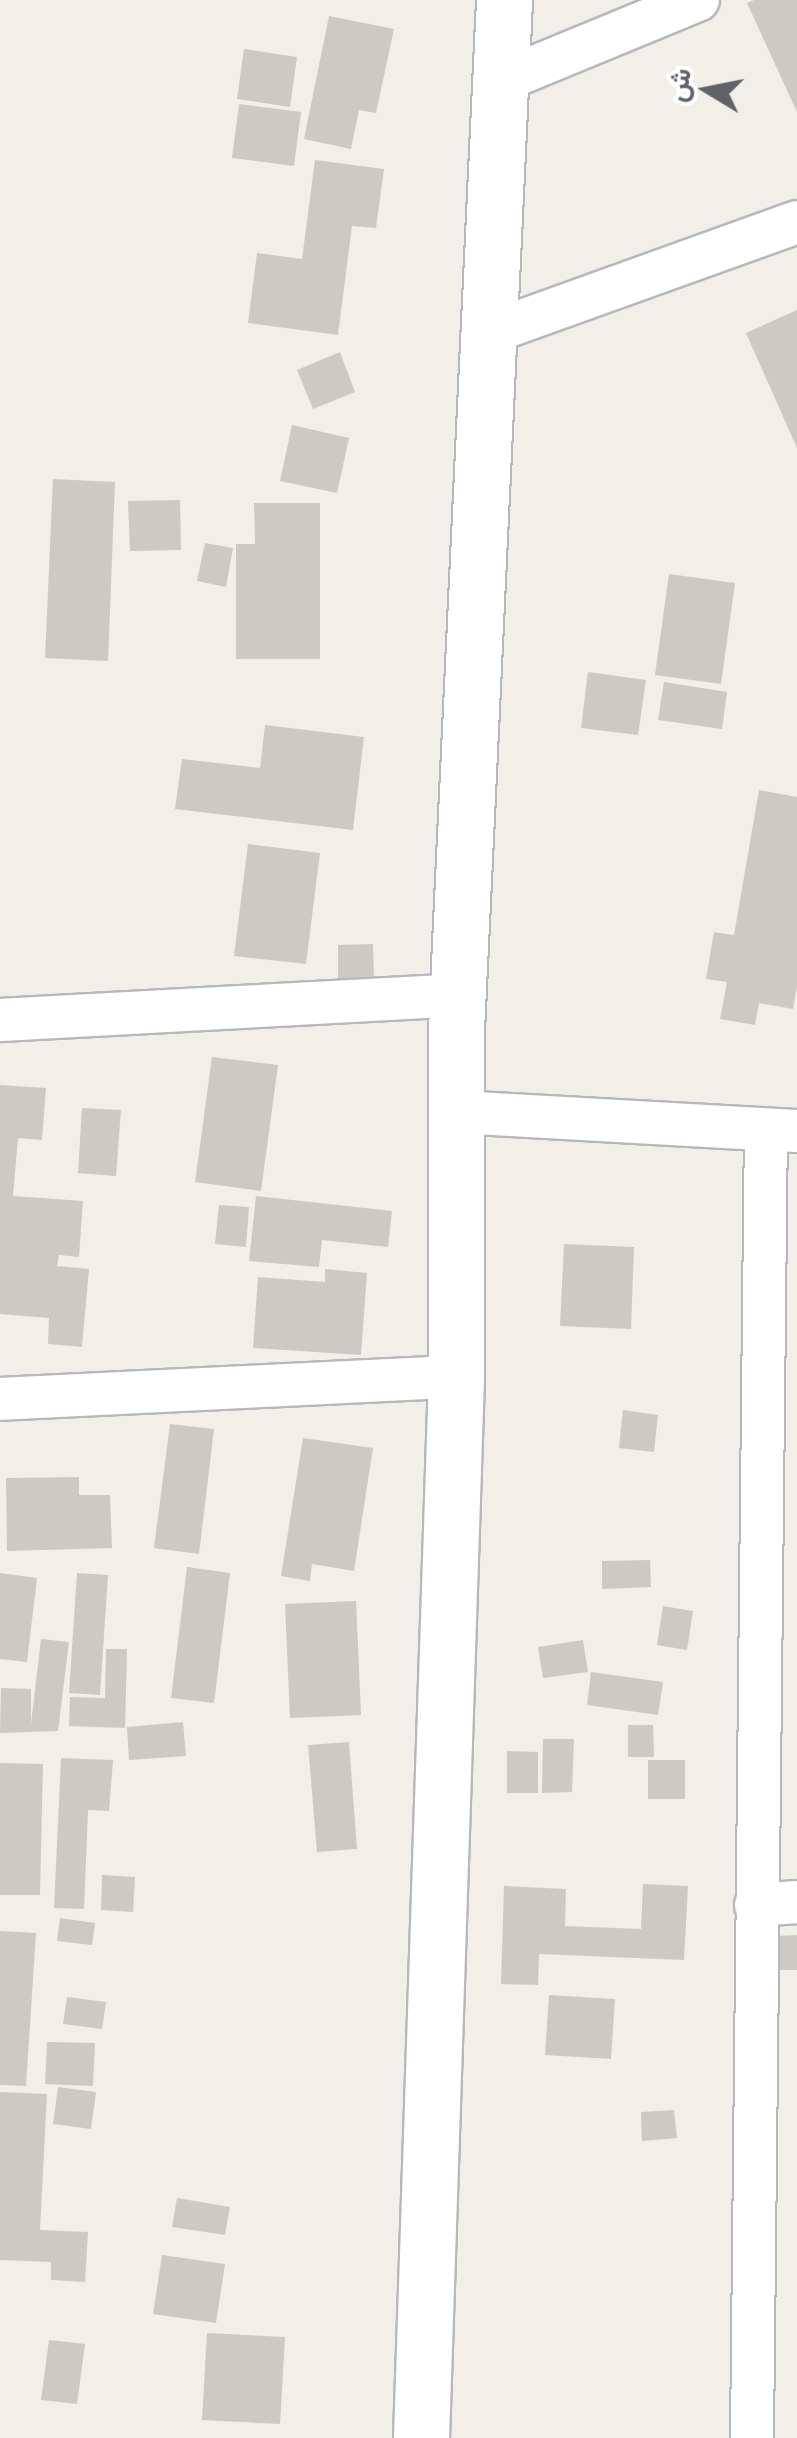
<!DOCTYPE html>
<meta charset="utf-8">
<style>
body{margin:0}
#map{position:relative;width:797px;height:2438px;overflow:hidden;background:#f1efe8;font-family:"Noto Sans",Vazirmatn,sans-serif}
div>[style]{position:absolute}
[style*='--x']{left:calc(var(--x)*1px);top:calc(var(--y)*1px);width:calc(var(--w)*1px);rotate:calc(var(--a)*1deg)}
.building>*{inset:0;background:#cccac5}
.roads{filter:drop-shadow(2px 0 #b5b8bc) drop-shadow(-2px 0 #b5b8bc) drop-shadow(0 2px #b5b8bc) drop-shadow(0 -2px #b5b8bc)}
.street>*{height:42px;margin:-21px;padding:0 21px;transform-origin:21px;border-radius:21px;background:#fff}
.secondary>*{height:55px;margin:-27.5px;padding:0 27.5px;transform-origin:27.5px;border-radius:27.5px;background:#fff}
span{translate:-50% -50%;white-space:nowrap;text-align:center;line-height:1.15;-webkit-text-stroke:8px #fff;paint-order:stroke}
.north{position:absolute;left:657px;top:40px;width:100px;height:100px;-webkit-text-stroke:8px #fff;paint-order:stroke;rotate:280deg;font-size:28px;font-weight:700;line-height:40px;text-align:center;color:#5f6368}
.north::after{content:'';display:block;margin:auto;width:35px;height:45px;background:#5f6368;clip-path:polygon(50% 0,100% 100%,50% 72%,0 100%)}
</style>
<div id="map">
<div class="building">
<i style="clip-path:polygon(754px 0,797px 0,797px 112px,747px 3px)"></i>
<i style="clip-path:polygon(329px 16px,394px 29px,376px 113px,359px 110px,351px 149px,304px 139px)"></i>
<i style="clip-path:polygon(244px 49px,297px 57px,290px 107px,237px 99px)"></i>
<i style="clip-path:polygon(239px 104px,301px 112px,294px 166px,232px 158px)"></i>
<i style="clip-path:polygon(315px 160px,384px 169px,376px 228px,352px 226px,338px 335px,248px 323px,257px 253px,302px 259px)"></i>
<i style="clip-path:polygon(797px 310px,797px 448px,746px 333px)"></i>
<i style="clip-path:polygon(340px 352px,355px 392px,313px 409px,297px 370px)"></i>
<i style="clip-path:polygon(292px 425px,349px 438px,337px 493px,280px 481px)"></i>
<i style="clip-path:polygon(53px 479px,115px 482px,108px 661px,45px 658px)"></i>
<i style="clip-path:polygon(180px 500px,181px 550px,130px 551px,128px 501px)"></i>
<i style="clip-path:polygon(254px 503px,320px 503px,320px 659px,236px 659px,236px 544px,255px 544px)"></i>
<i style="clip-path:polygon(205px 543px,233px 548px,226px 587px,197px 581px)"></i>
<i style="clip-path:polygon(669px 574px,735px 583px,721px 684px,655px 675px)"></i>
<i style="clip-path:polygon(588px 672px,646px 680px,638px 735px,581px 728px)"></i>
<i style="clip-path:polygon(664px 682px,727px 692px,722px 729px,658px 720px)"></i>
<i style="clip-path:polygon(265px 725px,364px 737px,353px 830px,175px 809px,182px 759px,260px 768px)"></i>
<i style="clip-path:polygon(759px 790px,797px 797px,797px 986px,793px 1009px,759px 1003px,755px 1025px,720px 1019px,727px 982px,706px 979px,714px 932px,734px 935px)"></i>
<i style="clip-path:polygon(248px 844px,320px 853px,306px 964px,234px 956px)"></i>
<i style="clip-path:polygon(373px 944px,374px 979px,338px 980px,338px 945px)"></i>
<i style="clip-path:polygon(212px 1057px,278px 1065px,261px 1191px,195px 1182px)"></i>
<i style="clip-path:polygon(0 1085px,46px 1088px,42px 1140px,18px 1138px,13px 1196px,83px 1201px,79px 1257px,59px 1255px,57px 1266px,89px 1269px,82px 1347px,48px 1344px,49px 1318px,0 1314px)"></i>
<i style="clip-path:polygon(82px 1108px,121px 1110px,116px 1176px,78px 1173px)"></i>
<i style="clip-path:polygon(256px 1196px,392px 1211px,388px 1247px,322px 1240px,319px 1267px,249px 1261px)"></i>
<i style="clip-path:polygon(219px 1205px,249px 1207px,246px 1247px,215px 1244px)"></i>
<i style="clip-path:polygon(564px 1244px,634px 1247px,631px 1329px,560px 1326px)"></i>
<i style="clip-path:polygon(325px 1269px,367px 1273px,361px 1355px,253px 1348px,258px 1277px,325px 1282px)"></i>
<i style="clip-path:polygon(623px 1410px,658px 1415px,654px 1452px,619px 1448px)"></i>
<i style="clip-path:polygon(170px 1424px,214px 1429px,199px 1554px,154px 1548px)"></i>
<i style="clip-path:polygon(303px 1438px,373px 1448px,354px 1571px,312px 1564px,310px 1581px,281px 1576px)"></i>
<i style="clip-path:polygon(79px 1477px,79px 1495px,110px 1495px,112px 1548px,7px 1551px,6px 1478px)"></i>
<i style="clip-path:polygon(650px 1560px,651px 1587px,602px 1589px,602px 1561px)"></i>
<i style="clip-path:polygon(187px 1567px,230px 1573px,214px 1703px,171px 1698px)"></i>
<i style="clip-path:polygon(0 1573px,37px 1578px,27px 1662px,0 1659px)"></i>
<i style="clip-path:polygon(77px 1573px,108px 1575px,100px 1695px,69px 1693px)"></i>
<i style="clip-path:polygon(356px 1601px,361px 1715px,290px 1718px,285px 1604px)"></i>
<i style="clip-path:polygon(663px 1606px,693px 1611px,687px 1650px,657px 1645px)"></i>
<i style="clip-path:polygon(41px 1639px,69px 1642px,58px 1731px,0 1733px,1px 1688px,31px 1689px,31px 1724px)"></i>
<i style="clip-path:polygon(583px 1640px,588px 1672px,543px 1678px,538px 1647px)"></i>
<i style="clip-path:polygon(106px 1649px,127px 1649px,125px 1728px,69px 1726px,70px 1697px,105px 1698px)"></i>
<i style="clip-path:polygon(591px 1672px,663px 1682px,658px 1715px,587px 1705px)"></i>
<i style="clip-path:polygon(183px 1722px,186px 1756px,129px 1760px,127px 1727px)"></i>
<i style="clip-path:polygon(628px 1725px,653px 1725px,654px 1757px,628px 1757px)"></i>
<i style="clip-path:polygon(543px 1739px,574px 1739px,572px 1792px,542px 1793px)"></i>
<i style="clip-path:polygon(349px 1742px,357px 1849px,317px 1852px,308px 1745px)"></i>
<i style="clip-path:polygon(507px 1751px,538px 1752px,538px 1793px,507px 1793px)"></i>
<i style="clip-path:polygon(61px 1758px,113px 1760px,109px 1811px,88px 1810px,84px 1909px,54px 1908px)"></i>
<i style="clip-path:polygon(648px 1760px,685px 1760px,685px 1799px,648px 1799px)"></i>
<i style="clip-path:polygon(0 1763px,43px 1764px,40px 1895px,0 1895px)"></i>
<i style="clip-path:polygon(102px 1875px,135px 1877px,133px 1912px,101px 1910px)"></i>
<i style="clip-path:polygon(643px 1884px,688px 1886px,684px 1960px,539px 1954px,538px 1985px,501px 1984px,504px 1886px,566px 1889px,565px 1926px,641px 1929px)"></i>
<i style="clip-path:polygon(60px 1918px,95px 1923px,92px 1945px,57px 1941px)"></i>
<i style="clip-path:polygon(0 1931px,36px 1933px,26px 2086px,0 2085px)"></i>
<i style="clip-path:polygon(797px 1935px,797px 1970px,776px 1970px,776px 1936px)"></i>
<i style="clip-path:polygon(549px 1995px,615px 1999px,611px 2059px,545px 2055px)"></i>
<i style="clip-path:polygon(67px 1997px,106px 2002px,102px 2029px,63px 2024px)"></i>
<i style="clip-path:polygon(47px 2042px,95px 2043px,93px 2086px,45px 2084px)"></i>
<i style="clip-path:polygon(58px 2087px,96px 2092px,91px 2129px,53px 2124px)"></i>
<i style="clip-path:polygon(0 2092px,47px 2094px,40px 2230px,88px 2232px,85px 2282px,51px 2280px,51px 2262px,0 2260px)"></i>
<i style="clip-path:polygon(674px 2110px,677px 2138px,642px 2141px,641px 2112px)"></i>
<i style="clip-path:polygon(177px 2198px,230px 2207px,225px 2235px,172px 2227px)"></i>
<i style="clip-path:polygon(162px 2255px,225px 2264px,216px 2323px,153px 2314px)"></i>
<i style="clip-path:polygon(207px 2333px,285px 2337px,280px 2424px,202px 2420px)"></i>
<i style="clip-path:polygon(49px 2340px,85px 2344px,77px 2404px,41px 2400px)"></i>
</div>
<div class="roads">
<div class="street">
<i style="--x:501;--y:81;--w:213;--a:-22.4"></i>
<i style="--x:489;--y:333;--w:327;--a:-19.8"></i>
<i style="--x:0;--y:1020;--w:460;--a:-3.1"></i>
<i style="--x:456;--y:1112;--w:342;--a:3.2"></i>
<i style="--x:0;--y:1399;--w:457;--a:-2.8"></i>
<i style="--x:756;--y:1905;--w:41;--a:-4.2"></i>
<i style="--x:752;--y:2438;--w:1307;--a:-89.39"></i>
</div>
<div class="secondary">
<i style="--x:421;--y:2438;--w:1062;--a:-88.11"></i>
<i style="--x:456;--y:1377;--w:347;--a:-90"></i>
<i style="--x:456;--y:1030;--w:1031;--a:-87.33"></i>
</div>
</div>
<div class="north">ش</div>
</div>
